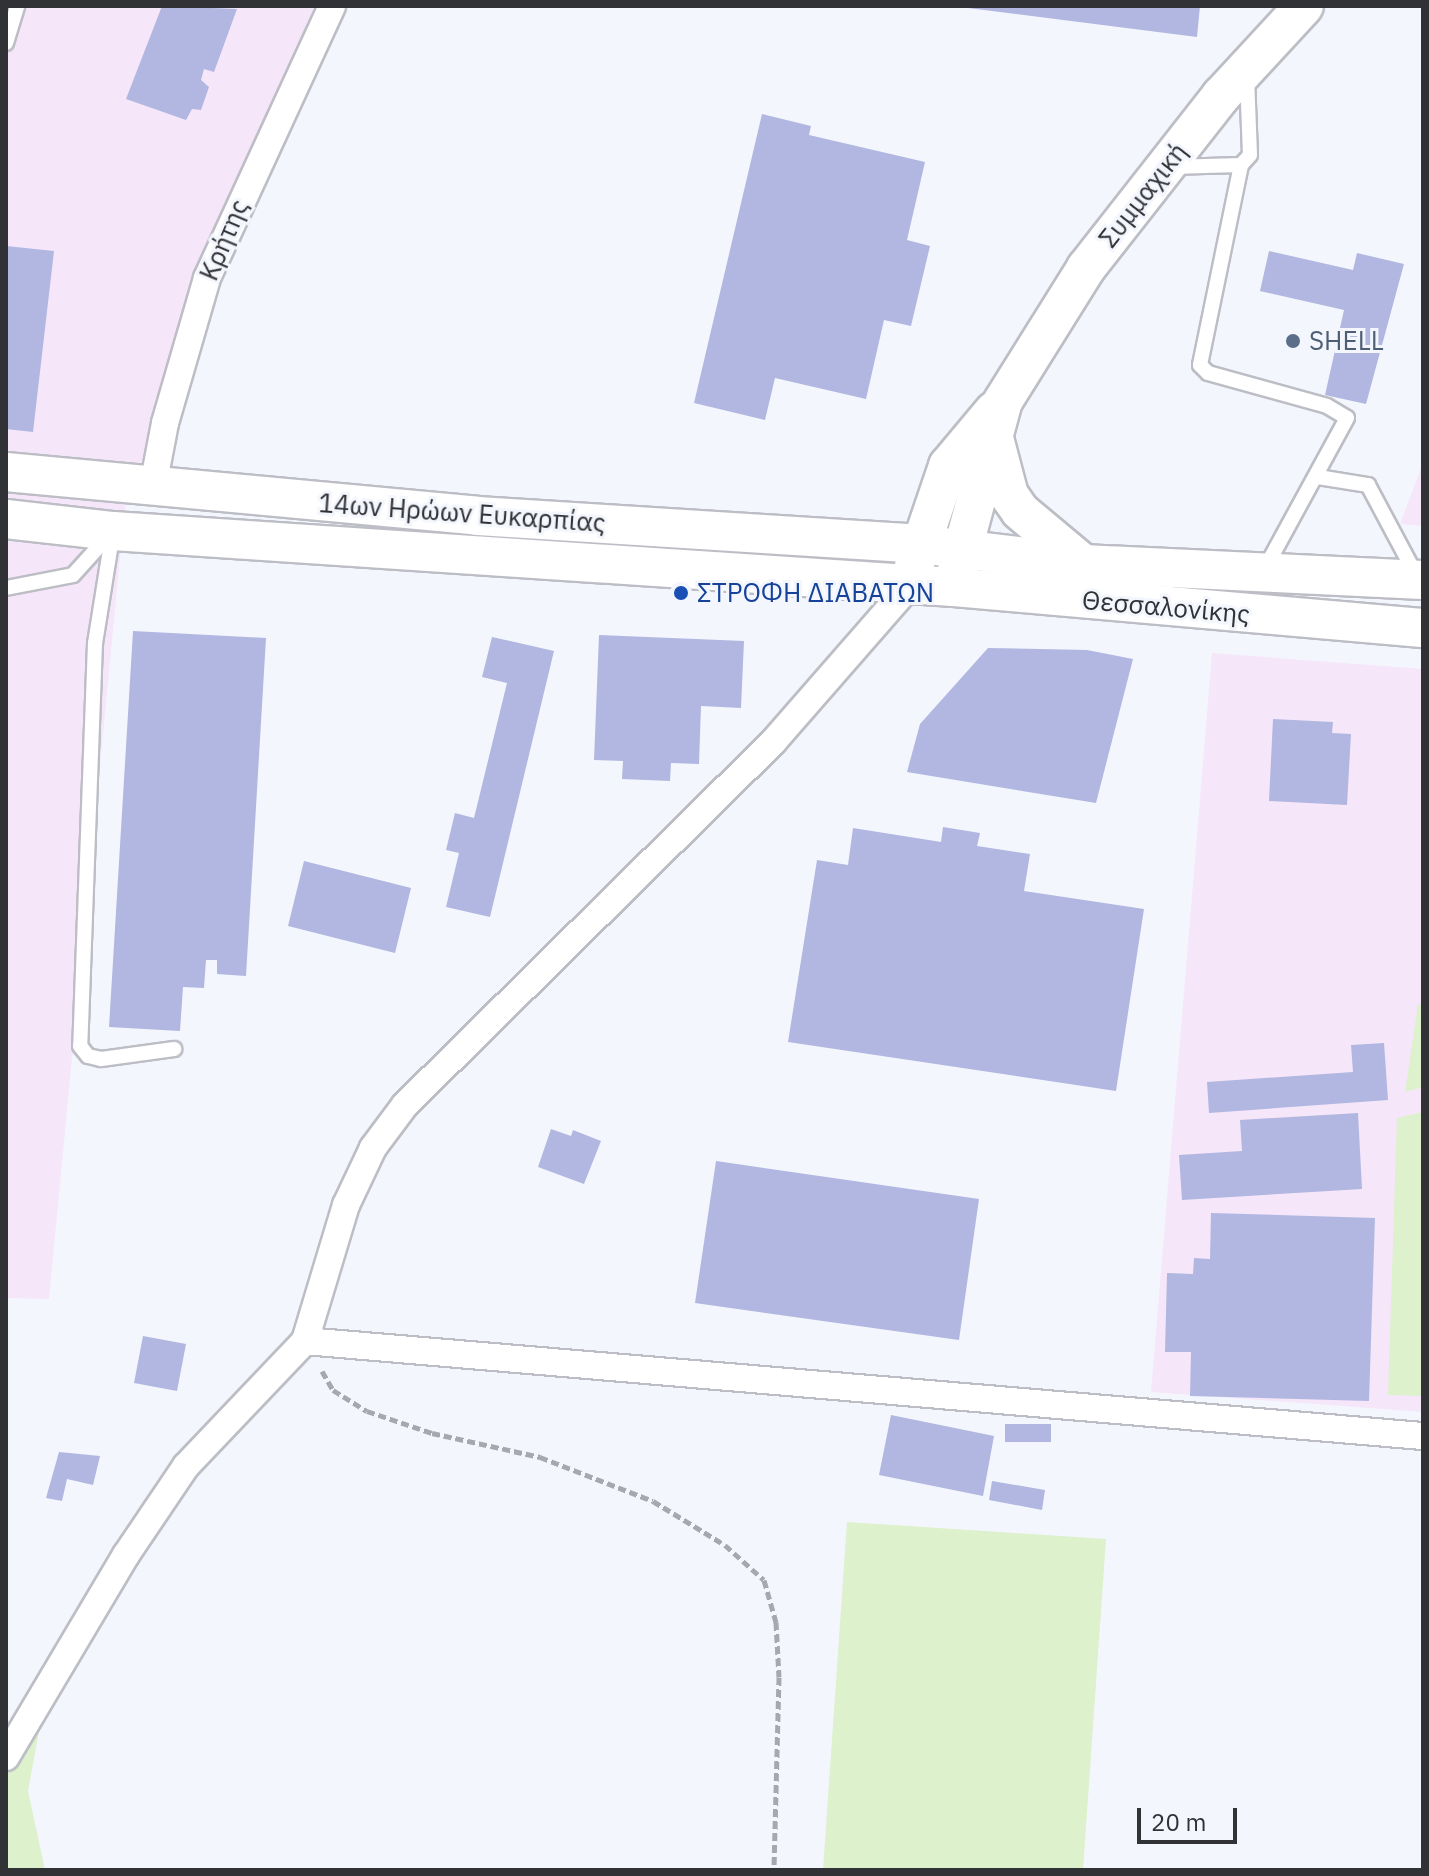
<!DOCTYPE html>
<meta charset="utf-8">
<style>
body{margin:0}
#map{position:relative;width:1429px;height:1876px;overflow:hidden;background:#f4f6fd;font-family:"IBM Plex Sans",sans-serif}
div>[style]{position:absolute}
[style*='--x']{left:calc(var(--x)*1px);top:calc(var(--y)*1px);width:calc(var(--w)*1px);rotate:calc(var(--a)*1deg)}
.commercial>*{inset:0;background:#f5e6fa}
.green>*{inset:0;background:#dcf1cc}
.building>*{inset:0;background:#b1b7e0}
.path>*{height:5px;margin-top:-2.5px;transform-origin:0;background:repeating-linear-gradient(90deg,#a7a8ae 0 8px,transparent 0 12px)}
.roads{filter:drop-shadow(2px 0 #bdbec5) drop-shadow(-2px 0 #bdbec5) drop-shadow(0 2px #bdbec5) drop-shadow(0 -2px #bdbec5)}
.lane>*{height:14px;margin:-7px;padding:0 7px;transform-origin:7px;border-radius:7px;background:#fff}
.street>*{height:26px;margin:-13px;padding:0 13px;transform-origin:13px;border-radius:13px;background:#fff}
.secondary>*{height:38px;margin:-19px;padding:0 19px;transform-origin:19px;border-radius:19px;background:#fff}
.dots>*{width:22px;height:22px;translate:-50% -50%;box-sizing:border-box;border:4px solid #f4f6fd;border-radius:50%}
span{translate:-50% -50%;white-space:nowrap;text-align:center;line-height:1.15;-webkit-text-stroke:6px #f4f6fd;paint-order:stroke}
.street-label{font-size:26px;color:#313235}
.service-label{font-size:26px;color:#4e5e75}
.left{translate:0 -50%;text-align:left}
.transit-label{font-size:26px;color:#164399}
.frame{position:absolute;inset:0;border:8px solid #313235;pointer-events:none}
.scale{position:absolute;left:1137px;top:1808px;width:100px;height:36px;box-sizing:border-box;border:4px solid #313235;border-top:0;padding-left:10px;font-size:24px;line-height:28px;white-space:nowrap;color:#313235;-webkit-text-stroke:6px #f4f6fd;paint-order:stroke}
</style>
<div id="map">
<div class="commercial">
<i style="clip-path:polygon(6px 6px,314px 6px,125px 505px,49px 1299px,6px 1298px)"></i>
<i style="clip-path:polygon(1423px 463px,1423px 526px,1400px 524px)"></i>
<i style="clip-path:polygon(1212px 653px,1423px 669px,1423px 1412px,1151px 1392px)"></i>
</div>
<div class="green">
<i style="clip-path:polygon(1423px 1004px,1423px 1087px,1405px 1092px,1418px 1005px)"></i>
<i style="clip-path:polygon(1423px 1112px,1423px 1396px,1388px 1395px,1397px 1118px)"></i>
<i style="clip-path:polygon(847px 1522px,1106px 1539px,1083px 1870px,823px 1870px)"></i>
<i style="clip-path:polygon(47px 1688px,28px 1791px,45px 1870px,6px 1870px,6px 1759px)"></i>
</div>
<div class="building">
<i style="clip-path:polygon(162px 6px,237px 9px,214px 72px,204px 69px,201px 80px,209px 87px,201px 110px,192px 109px,186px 120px,126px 99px)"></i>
<i style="clip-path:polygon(952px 6px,1200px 6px,1197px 37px)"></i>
<i style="clip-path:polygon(762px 114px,811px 126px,809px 135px,925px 162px,907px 240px,930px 246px,911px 326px,884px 320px,866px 399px,775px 378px,765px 420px,694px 403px)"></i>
<i style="clip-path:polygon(6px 246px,54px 251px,33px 432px,6px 429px)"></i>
<i style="clip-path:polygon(1269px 251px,1353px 270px,1357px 253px,1404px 264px,1366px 404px,1325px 395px,1344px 310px,1260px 291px)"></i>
<i style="clip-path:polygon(133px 631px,266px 638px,246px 976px,217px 974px,217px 960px,206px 960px,204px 988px,183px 987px,180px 1031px,109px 1027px)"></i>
<i style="clip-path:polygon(599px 635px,744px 641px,741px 708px,701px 706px,699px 764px,671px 763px,670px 781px,622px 779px,623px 761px,594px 760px)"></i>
<i style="clip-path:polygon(492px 637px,554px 651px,490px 917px,446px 907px,459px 853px,446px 850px,455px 813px,474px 818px,507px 683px,482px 677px)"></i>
<i style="clip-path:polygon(988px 648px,1087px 650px,1133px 659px,1096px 803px,907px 772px,920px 724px)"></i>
<i style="clip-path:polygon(1273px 719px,1333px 722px,1332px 733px,1351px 734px,1347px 805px,1269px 801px)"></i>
<i style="clip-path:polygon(943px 827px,980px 833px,977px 846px,1030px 854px,1024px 891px,1144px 909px,1116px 1091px,788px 1042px,817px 860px,848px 865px,853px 828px,941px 842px)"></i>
<i style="clip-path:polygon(304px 861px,411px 888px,395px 953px,288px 926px)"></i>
<i style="clip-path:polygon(1384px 1043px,1388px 1100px,1209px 1113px,1207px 1082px,1353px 1072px,1351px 1045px)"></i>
<i style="clip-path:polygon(1358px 1113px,1362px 1189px,1182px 1200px,1179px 1155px,1242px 1151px,1240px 1120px)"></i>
<i style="clip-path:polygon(551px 1129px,571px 1136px,573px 1130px,601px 1141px,584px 1184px,538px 1167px)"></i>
<i style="clip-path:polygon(716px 1161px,979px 1199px,959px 1340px,695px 1303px)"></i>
<i style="clip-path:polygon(1211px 1213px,1375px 1218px,1369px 1401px,1190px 1396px,1191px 1352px,1165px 1352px,1167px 1273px,1193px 1274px,1194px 1258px,1210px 1259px)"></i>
<i style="clip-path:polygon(143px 1336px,186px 1344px,177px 1391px,134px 1383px)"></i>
<i style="clip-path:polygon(891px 1415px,994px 1436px,983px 1496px,879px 1475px)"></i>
<i style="clip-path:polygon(1005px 1424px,1051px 1424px,1051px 1442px,1005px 1442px)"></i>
<i style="clip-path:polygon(59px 1452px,100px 1456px,93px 1485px,67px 1479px,62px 1501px,46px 1498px)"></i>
<i style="clip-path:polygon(992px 1481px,1045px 1490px,1042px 1510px,989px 1500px)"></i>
</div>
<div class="path">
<i style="--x:322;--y:1371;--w:22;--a:60"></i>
<i style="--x:333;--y:1390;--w:40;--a:32"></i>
<i style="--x:367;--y:1411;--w:69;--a:18.7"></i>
<i style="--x:432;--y:1433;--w:111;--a:12.5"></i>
<i style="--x:540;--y:1457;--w:121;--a:21.3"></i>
<i style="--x:653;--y:1501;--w:84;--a:31.4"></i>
<i style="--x:725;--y:1545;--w:52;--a:41.9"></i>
<i style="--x:764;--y:1580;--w:44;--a:74.1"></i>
<i style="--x:776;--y:1622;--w:55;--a:86.9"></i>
<i style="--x:779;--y:1677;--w:193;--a:91.5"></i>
</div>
<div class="roads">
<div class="lane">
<i style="--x:6;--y:43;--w:39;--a:-73"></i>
<i style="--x:1241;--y:165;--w:204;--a:101.6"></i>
<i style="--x:1200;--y:365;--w:11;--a:45"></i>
<i style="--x:1208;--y:373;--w:123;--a:15.5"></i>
<i style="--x:1327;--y:406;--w:23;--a:31"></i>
<i style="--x:1347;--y:418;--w:173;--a:118.6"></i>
<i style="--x:1170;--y:167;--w:71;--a:-1.6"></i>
<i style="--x:1241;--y:165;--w:13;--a:-48"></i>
<i style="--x:1250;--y:155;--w:78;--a:-92.2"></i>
<i style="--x:1318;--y:477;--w:51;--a:9.1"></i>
<i style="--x:1368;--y:485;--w:102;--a:61.9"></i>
<i style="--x:113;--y:531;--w:113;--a:99.1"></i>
<i style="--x:95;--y:643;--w:403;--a:92.1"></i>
<i style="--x:80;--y:1046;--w:13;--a:51"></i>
<i style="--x:88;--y:1056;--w:13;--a:13"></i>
<i style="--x:101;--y:1059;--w:74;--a:-7.8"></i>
<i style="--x:6;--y:588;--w:68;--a:-11"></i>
<i style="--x:73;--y:575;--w:55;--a:-47.9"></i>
</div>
<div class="street">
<i style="--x:153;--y:486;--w:64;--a:-79.2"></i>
<i style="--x:165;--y:423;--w:151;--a:-73.8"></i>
<i style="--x:207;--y:278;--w:299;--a:-65.3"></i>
<i style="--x:910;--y:585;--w:208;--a:131.1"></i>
<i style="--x:773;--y:742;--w:517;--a:135.39"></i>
<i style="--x:405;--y:1105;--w:54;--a:126.7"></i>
<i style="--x:373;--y:1148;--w:63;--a:115.3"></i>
<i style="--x:346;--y:1205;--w:142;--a:106.8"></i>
<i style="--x:305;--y:1341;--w:1122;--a:4.86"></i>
<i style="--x:6;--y:1757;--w:235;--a:-59.3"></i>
<i style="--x:126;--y:1555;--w:107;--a:-56"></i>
<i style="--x:186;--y:1466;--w:173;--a:-46.4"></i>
</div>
<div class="secondary">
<i style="--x:994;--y:438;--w:59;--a:75.3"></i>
<i style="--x:1009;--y:495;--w:19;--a:55"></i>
<i style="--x:1020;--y:511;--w:80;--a:39.9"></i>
<i style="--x:6;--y:472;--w:473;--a:5.3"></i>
<i style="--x:477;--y:516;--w:443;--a:3.6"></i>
<i style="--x:919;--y:544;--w:166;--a:6.9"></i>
<i style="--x:1084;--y:564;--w:339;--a:2.7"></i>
<i style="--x:6;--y:519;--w:108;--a:6.4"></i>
<i style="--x:113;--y:531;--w:842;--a:3.81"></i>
<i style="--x:953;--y:587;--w:472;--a:5"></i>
<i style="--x:914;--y:566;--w:106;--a:-71.2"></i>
<i style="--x:948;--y:466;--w:72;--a:-50.1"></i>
<i style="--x:956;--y:574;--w:179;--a:-74.8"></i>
<i style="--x:1003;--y:401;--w:157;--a:-58"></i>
<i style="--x:1086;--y:268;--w:219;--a:-51.9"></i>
<i style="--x:1221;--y:96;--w:122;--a:-47.3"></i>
</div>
</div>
<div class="dots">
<i style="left:1293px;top:341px;background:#5c6f8a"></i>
<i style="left:681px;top:593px;background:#1a4fb4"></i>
</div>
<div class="street-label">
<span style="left:1143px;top:195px;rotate:-52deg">Συμμαχική</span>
<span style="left:224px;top:240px;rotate:-67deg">Κρήτης</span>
<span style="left:462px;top:513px;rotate:4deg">14ων Ηρώων Ευκαρπίας</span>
<span style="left:1166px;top:607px;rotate:5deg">Θεσσαλονίκης</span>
</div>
<div class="service-label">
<span class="left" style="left:1309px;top:341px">SHELL</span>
</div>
<div class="transit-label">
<span class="left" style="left:697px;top:593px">ΣΤΡΟΦΗ ΔΙΑΒΑΤΩΝ</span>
</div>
<div class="frame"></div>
<div class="scale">20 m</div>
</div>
